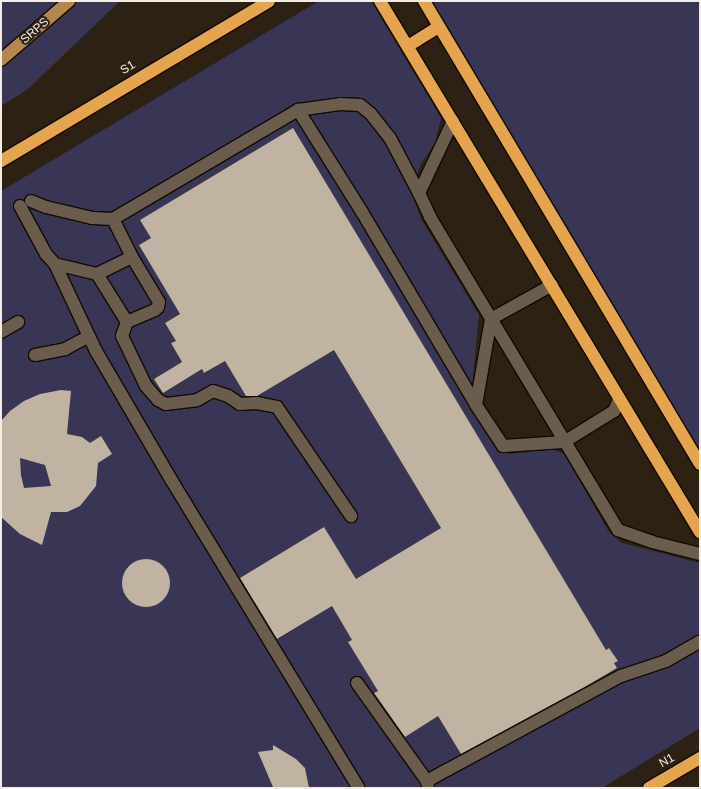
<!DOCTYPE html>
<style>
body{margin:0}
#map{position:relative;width:701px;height:789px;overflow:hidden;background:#2c2113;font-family:Helvetica,sans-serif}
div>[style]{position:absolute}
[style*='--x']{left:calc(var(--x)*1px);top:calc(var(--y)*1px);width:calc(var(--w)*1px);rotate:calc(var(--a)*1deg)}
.green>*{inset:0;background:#383654}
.building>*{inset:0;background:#c1b3a1}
.round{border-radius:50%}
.roads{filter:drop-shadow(1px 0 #140a01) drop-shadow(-1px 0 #140a01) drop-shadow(0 1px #140a01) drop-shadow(0 -1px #140a01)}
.minor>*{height:12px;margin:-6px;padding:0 6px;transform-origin:6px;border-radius:6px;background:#6a5d4d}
.major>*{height:12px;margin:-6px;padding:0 6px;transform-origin:6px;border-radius:6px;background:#b3884e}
.highway>*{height:12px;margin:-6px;padding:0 6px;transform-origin:6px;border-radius:6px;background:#e4a54e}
span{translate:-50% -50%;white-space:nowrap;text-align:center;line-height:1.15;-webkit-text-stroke:4px #2c2113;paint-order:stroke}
.street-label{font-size:12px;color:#f5ede4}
.frame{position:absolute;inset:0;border:2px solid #f5ede4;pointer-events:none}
</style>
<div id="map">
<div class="green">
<i style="clip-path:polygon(1px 1px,120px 1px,27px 90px,1px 106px)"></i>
<i style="clip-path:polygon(evenodd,319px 1px,371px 1px,441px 118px,435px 143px,421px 164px,411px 191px,421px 219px,479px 315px,470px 407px,496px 449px,510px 454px,553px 449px,564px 454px,609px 532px,622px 543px,700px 563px,700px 728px,602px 788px,1px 788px,1px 191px,319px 1px,293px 129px,606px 650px,609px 648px,618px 661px,614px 663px,617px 668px,464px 759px,431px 704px,424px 725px,402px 738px,374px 693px,396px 680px,349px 642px,352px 640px,332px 606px,275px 641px,238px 579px,324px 527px,356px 579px,441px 528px,334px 350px,249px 401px,225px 361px,205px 373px,202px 369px,163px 393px,154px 379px,182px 362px,171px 343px,176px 341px,165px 323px,180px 314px,139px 245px,151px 238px,140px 220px,293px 129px)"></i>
<i style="clip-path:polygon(430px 1px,700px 1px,700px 450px,626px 328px)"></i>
</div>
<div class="building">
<i style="clip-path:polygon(293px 128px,606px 650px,609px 648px,618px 661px,614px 663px,617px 668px,583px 688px,461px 754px,438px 716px,405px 737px,374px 693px,378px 691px,348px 642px,352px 640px,332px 606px,277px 639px,240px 578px,324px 527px,356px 579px,441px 528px,334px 350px,257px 396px,246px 396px,225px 361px,204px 373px,202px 369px,163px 393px,154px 379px,182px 362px,171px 343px,176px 341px,165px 323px,180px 314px,139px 245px,151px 238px,140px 220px)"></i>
<i style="clip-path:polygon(evenodd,61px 390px,71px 391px,67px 434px,82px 437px,90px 443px,101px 436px,112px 454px,98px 463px,96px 486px,80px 506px,67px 512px,51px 512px,42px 545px,20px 534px,1px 517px,1px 421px,10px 411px,24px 401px,40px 394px,61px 390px,20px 458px,45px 465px,51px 486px,24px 488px,21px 475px,20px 458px)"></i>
<i class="round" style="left:122px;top:559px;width:48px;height:48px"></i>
<i style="clip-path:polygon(273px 745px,296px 759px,305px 768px,309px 788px,273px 787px,258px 752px,273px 750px)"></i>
</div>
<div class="roads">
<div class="minor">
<i style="--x:298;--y:110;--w:120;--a:57.9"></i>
<i style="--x:362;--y:212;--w:224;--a:59.4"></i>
<i style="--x:453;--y:121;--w:80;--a:115.3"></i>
<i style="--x:419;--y:193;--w:26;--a:65"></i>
<i style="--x:430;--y:217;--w:365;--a:59"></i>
<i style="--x:618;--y:530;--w:36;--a:19"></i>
<i style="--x:652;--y:542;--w:49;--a:14"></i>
<i style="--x:31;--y:201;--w:16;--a:22"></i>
<i style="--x:46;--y:207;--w:47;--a:13.4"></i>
<i style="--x:92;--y:218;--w:21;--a:3"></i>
<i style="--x:113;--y:219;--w:215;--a:-30.5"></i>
<i style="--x:298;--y:110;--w:42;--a:-8.1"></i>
<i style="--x:340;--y:104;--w:20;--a:3"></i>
<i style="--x:360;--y:105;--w:14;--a:39"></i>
<i style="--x:371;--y:114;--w:31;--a:52"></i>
<i style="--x:390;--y:138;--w:62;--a:62.2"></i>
<i style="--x:20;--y:206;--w:55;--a:61.6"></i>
<i style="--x:46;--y:254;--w:13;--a:48"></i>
<i style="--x:55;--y:264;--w:43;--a:13.4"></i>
<i style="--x:97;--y:274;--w:39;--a:-26"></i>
<i style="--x:132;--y:257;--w:52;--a:59"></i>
<i style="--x:159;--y:302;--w:5;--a:101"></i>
<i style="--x:158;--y:307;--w:4;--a:135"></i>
<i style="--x:155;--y:310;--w:30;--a:157"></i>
<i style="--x:127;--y:322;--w:57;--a:-122"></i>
<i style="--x:113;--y:219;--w:42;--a:63.4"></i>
<i style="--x:55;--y:264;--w:96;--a:64.8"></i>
<i style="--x:96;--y:351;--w:151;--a:59.7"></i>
<i style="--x:172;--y:481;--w:359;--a:58.7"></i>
<i style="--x:552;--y:285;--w:70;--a:150.9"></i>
<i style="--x:491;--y:319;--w:87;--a:99.9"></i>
<i style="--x:476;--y:405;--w:49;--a:56.6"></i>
<i style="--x:503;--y:446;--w:61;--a:-3.8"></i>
<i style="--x:564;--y:442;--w:59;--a:-31.8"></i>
<i style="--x:614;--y:411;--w:12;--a:-66"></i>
<i style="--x:127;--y:322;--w:15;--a:110"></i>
<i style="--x:122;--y:336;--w:55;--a:64.4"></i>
<i style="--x:146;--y:386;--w:18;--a:49"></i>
<i style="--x:158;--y:400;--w:9;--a:27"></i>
<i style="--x:166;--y:404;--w:31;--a:-7"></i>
<i style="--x:197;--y:400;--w:18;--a:-29"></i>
<i style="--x:213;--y:391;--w:16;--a:18"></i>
<i style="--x:228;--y:396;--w:14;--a:34"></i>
<i style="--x:240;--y:404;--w:17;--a:-3"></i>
<i style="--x:257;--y:403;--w:20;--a:11"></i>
<i style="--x:277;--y:407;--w:132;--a:55.8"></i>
<i style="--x:1;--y:332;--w:20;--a:-30"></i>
<i style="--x:35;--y:355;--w:31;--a:-11"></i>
<i style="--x:65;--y:349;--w:27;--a:-28"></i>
<i style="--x:357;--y:683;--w:120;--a:54.5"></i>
<i style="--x:428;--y:788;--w:7;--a:-98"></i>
<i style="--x:427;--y:781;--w:23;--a:-29"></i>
<i style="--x:447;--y:770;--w:198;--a:-28.4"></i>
<i style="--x:621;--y:676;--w:47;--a:-18.4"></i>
<i style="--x:666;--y:661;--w:39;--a:-30"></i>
</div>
<div class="major">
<i style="--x:1;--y:60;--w:90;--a:-40.9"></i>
</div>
<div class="highway">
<i style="--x:380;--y:1;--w:620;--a:58.93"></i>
<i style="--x:424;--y:1;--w:539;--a:59.2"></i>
<i style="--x:408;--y:46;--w:36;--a:-32"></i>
<i style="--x:1;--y:161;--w:312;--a:-30.8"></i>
<i style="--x:649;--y:788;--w:59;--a:-30.5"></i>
</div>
</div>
<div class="street-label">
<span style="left:35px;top:31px;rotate:-41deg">SRPS</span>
<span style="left:128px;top:68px;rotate:-31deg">S1</span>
<span style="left:667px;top:761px;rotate:-30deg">N1</span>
</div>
<div class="frame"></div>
</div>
